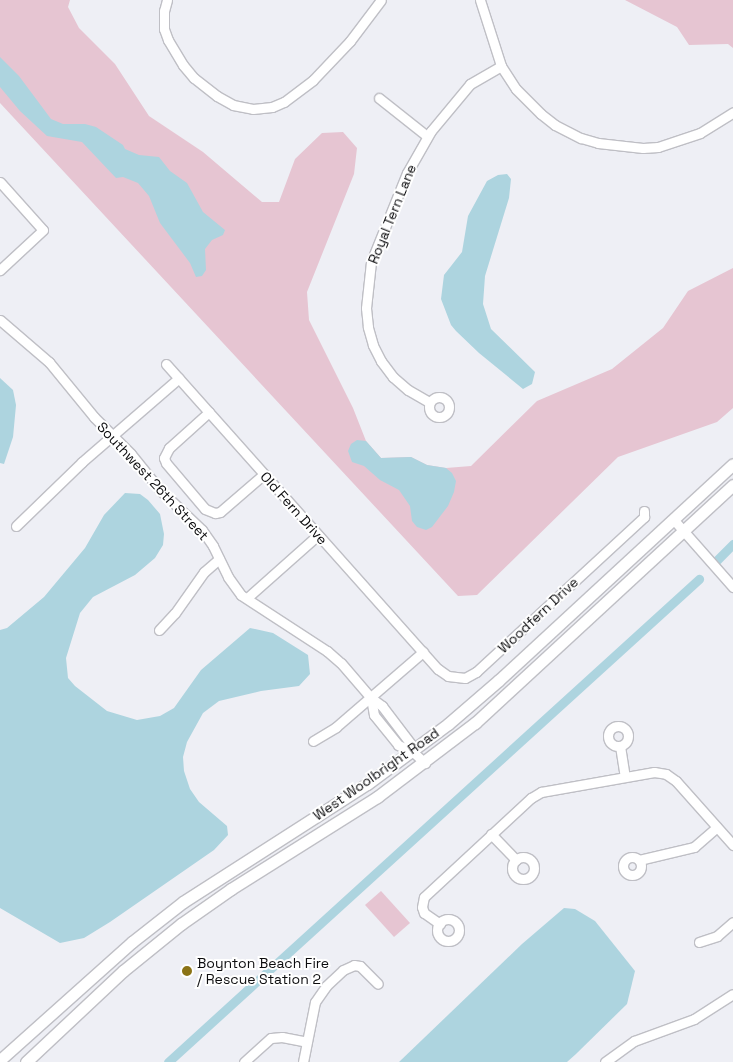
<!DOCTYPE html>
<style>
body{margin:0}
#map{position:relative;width:733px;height:1062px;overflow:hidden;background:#eeeff5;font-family:"Space Grotesk",sans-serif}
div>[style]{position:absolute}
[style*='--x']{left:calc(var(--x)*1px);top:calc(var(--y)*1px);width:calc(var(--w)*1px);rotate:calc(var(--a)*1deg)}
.green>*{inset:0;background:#e6c5d2}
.water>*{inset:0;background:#add4df}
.canal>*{height:9px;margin:-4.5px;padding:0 4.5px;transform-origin:4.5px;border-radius:4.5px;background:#add4df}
.roads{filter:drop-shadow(1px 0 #bfbfc5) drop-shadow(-1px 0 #bfbfc5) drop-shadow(0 1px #bfbfc5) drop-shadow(0 -1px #bfbfc5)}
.minor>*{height:9px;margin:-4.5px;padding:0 4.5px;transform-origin:4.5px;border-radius:4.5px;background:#fff}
.minor>.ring{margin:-4.5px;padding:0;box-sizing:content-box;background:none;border:9px solid #fff;border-radius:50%}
.major>*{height:11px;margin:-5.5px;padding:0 5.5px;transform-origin:5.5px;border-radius:5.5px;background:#fff}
.dots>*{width:14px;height:14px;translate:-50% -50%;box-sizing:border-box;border:2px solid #fff;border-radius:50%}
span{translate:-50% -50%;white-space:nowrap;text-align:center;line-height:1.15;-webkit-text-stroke:4px #fff;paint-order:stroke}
.street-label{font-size:14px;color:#0c0c0e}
.poi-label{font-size:14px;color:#0c0c0e}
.left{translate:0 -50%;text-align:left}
</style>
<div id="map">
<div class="green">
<i style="clip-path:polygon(0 0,70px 0,68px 7px,79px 28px,115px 64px,149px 116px,203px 152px,262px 202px,279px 202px,295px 159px,322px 133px,343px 132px,357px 148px,354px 174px,307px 292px,309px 320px,353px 408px,366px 441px,381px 458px,411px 457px,427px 465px,446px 468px,471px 466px,537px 401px,612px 369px,663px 328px,688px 291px,733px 268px,733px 408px,717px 422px,618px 457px,477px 595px,458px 596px,0 103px)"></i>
<i style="clip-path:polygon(625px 0,733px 0,733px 48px,728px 44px,689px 45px,677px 27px)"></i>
<i style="clip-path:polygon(381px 891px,410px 923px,394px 937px,365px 905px)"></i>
</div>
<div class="water">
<i style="clip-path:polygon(0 57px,19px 76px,51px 119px,63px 124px,85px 124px,96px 127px,123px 145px,125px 149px,139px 155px,159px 157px,170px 171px,187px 183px,203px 212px,225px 230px,223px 235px,212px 240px,205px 249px,206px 270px,202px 276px,196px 277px,190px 263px,160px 223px,149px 196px,138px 183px,123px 177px,116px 178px,82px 142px,47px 136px,20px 111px,0 87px)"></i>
<i style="clip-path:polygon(507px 174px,511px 179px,509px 198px,485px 276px,483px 304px,491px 329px,535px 372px,532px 384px,523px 389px,479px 353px,456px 331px,451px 325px,441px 299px,444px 275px,462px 252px,468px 216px,487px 181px,498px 175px)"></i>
<i style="clip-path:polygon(0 378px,13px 390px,16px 405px,13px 437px,4px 464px,0 463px)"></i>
<i style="clip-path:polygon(357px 440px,366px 441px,381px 458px,411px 457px,427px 465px,446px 468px,452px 473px,456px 481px,454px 492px,448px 506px,432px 527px,426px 530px,417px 527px,412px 521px,410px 506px,399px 490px,380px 480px,364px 466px,352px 462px,348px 451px,351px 444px)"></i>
<i style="clip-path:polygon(125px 493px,140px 494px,148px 500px,160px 514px,164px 534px,163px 545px,155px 558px,135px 575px,93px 597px,80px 613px,66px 658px,68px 678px,75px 686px,107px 711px,137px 720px,160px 716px,174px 708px,201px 670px,250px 628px,273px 633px,308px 655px,310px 674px,299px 686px,261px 691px,219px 701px,203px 713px,187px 742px,183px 757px,184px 771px,190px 789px,199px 802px,227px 826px,228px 835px,214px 850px,110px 922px,84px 938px,60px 943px,0 908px,0 630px,7px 628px,44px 597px,85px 548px,104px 515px)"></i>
<i style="clip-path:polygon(564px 908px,575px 909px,595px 921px,635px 971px,627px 1004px,576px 1054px,567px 1062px,399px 1062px,522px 944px)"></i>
</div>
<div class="canal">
<i style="--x:717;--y:560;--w:23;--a:-45"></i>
<i style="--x:168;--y:1062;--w:718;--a:-42.29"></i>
</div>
<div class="roads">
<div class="minor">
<i style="--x:167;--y:0;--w:11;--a:105"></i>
<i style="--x:164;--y:11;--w:18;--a:90"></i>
<i style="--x:164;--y:29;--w:12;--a:70"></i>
<i style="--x:168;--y:40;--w:29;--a:59"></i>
<i style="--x:183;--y:65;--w:17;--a:50"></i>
<i style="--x:194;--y:78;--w:29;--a:38"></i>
<i style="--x:217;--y:96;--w:18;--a:29"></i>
<i style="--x:233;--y:105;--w:20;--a:11"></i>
<i style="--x:253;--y:109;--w:19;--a:-6"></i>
<i style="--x:272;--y:107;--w:13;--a:-23"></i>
<i style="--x:284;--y:102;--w:36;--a:-37"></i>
<i style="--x:313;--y:80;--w:54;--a:-46.5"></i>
<i style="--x:350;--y:41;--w:51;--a:-52.9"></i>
<i style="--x:480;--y:0;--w:69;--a:72.3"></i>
<i style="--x:501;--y:66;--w:27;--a:57"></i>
<i style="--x:516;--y:89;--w:35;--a:45"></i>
<i style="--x:541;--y:114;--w:18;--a:38"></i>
<i style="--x:555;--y:125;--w:29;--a:27"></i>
<i style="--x:581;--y:138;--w:18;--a:16"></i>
<i style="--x:598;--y:143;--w:45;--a:6.3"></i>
<i style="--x:643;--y:148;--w:15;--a:-4"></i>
<i style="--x:658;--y:147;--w:44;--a:-18.4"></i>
<i style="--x:700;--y:133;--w:39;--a:-32"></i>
<i style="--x:379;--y:98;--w:61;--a:38.4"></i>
<i style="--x:0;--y:182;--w:64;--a:48.1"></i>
<i style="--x:43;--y:230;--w:59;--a:137.1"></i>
<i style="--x:0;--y:320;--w:65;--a:40.6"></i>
<i style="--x:49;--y:362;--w:71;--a:50.7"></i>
<i style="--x:94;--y:417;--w:52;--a:45"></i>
<i style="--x:131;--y:454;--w:46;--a:51.1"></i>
<i style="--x:160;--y:490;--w:58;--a:43.6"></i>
<i style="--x:202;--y:530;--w:19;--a:55"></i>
<i style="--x:213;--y:546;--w:34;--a:64"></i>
<i style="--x:228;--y:577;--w:22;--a:54"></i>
<i style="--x:241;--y:595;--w:103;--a:33.1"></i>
<i style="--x:327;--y:651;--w:18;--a:41"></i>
<i style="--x:341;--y:663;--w:46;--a:49.4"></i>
<i style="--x:371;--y:698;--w:14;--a:36"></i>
<i style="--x:382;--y:706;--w:48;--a:52.7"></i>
<i style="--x:411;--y:744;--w:7;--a:82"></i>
<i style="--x:166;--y:364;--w:409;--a:48.3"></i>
<i style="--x:438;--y:669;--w:12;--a:35"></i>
<i style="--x:448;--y:676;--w:17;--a:7"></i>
<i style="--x:465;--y:678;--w:13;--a:-29"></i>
<i style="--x:476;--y:672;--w:229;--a:-42.7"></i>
<i style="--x:644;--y:517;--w:6;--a:-90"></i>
<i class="ring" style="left:429px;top:397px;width:11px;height:11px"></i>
<i style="--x:429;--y:402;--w:24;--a:-150"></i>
<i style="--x:408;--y:390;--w:20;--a:-139"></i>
<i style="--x:393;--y:377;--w:20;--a:-127"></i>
<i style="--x:381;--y:361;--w:18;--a:-117"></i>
<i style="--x:373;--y:345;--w:19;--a:-106"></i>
<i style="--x:368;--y:327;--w:19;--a:-96"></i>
<i style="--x:366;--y:308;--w:46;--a:-83.8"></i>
<i style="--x:371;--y:262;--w:96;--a:-68"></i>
<i style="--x:407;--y:173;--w:48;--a:-60.3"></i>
<i style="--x:431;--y:131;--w:61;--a:-50.3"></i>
<i style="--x:470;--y:84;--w:36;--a:-30"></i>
<i style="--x:209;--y:412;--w:54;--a:138"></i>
<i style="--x:169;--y:448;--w:11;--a:117"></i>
<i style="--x:164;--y:458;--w:5;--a:68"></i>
<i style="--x:166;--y:463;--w:60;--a:49.7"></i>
<i style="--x:205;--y:509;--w:11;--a:22"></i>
<i style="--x:215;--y:513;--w:5;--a:-11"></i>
<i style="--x:220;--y:512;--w:58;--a:-40.8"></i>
<i style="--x:673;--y:519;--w:91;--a:48.6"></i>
<i style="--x:16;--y:526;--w:92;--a:-44.1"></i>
<i style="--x:82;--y:462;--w:128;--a:-40.9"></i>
<i style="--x:247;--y:598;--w:95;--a:-41.6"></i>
<i style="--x:159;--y:630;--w:23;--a:-47"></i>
<i style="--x:175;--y:613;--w:50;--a:-54.7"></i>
<i style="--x:204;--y:572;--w:20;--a:-41"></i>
<i style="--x:371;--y:698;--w:17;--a:80"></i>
<i style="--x:374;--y:715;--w:38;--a:51"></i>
<i style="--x:398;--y:745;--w:15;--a:23"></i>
<i style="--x:412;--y:751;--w:18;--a:43"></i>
<i class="ring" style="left:608px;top:726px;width:11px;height:11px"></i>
<i style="--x:313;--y:741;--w:27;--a:-31"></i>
<i style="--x:336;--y:727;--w:115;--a:-40.8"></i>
<i style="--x:620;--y:746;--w:31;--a:81"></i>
<i style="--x:491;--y:834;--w:36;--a:46"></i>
<i class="ring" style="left:623px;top:857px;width:9px;height:9px"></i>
<i class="ring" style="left:512px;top:857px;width:13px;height:13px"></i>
<i style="--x:639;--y:860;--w:57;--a:-13.3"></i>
<i style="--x:694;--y:847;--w:30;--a:-41"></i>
<i class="ring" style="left:437px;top:919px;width:13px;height:13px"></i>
<i style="--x:440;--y:924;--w:19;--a:-145"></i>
<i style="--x:424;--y:913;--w:6;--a:-108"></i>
<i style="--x:422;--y:907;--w:10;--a:-79"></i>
<i style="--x:424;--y:897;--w:146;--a:-42.8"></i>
<i style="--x:531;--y:798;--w:12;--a:-31"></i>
<i style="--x:541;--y:792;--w:115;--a:-10"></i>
<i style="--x:654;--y:772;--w:12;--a:9"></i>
<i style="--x:666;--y:774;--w:12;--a:35"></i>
<i style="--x:676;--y:781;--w:86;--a:48.3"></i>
<i style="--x:699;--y:942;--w:19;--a:-18"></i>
<i style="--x:717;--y:936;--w:21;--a:-41"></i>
<i style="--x:244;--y:1062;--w:36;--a:-42"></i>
<i style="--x:271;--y:1038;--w:11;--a:-5"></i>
<i style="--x:282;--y:1037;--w:25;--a:11"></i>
<i style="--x:303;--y:1062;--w:61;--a:-78.7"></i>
<i style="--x:315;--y:1002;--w:19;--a:-55"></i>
<i style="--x:326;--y:986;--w:23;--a:-43"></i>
<i style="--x:343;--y:970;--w:12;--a:-24"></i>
<i style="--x:354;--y:965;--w:6;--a:9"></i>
<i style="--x:360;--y:966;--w:25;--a:45"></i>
<i style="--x:605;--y:1062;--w:36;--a:-36"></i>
<i style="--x:634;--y:1041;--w:64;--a:-20.1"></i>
<i style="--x:694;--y:1019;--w:46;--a:-32.7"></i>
</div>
<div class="major">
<i style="--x:0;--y:1060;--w:177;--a:-41.8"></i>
<i style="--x:132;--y:942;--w:65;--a:-38.1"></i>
<i style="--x:183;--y:902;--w:219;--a:-32.7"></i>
<i style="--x:367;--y:784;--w:101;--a:-36.5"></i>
<i style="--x:448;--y:724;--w:67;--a:-40.8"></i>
<i style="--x:499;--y:680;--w:318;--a:-42.7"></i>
<i style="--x:26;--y:1062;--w:133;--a:-43.2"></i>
<i style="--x:123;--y:971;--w:75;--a:-39"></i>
<i style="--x:181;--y:924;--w:61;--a:-35"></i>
<i style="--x:231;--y:889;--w:173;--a:-32.2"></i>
<i style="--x:377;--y:797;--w:123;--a:-37.1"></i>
<i style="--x:475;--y:723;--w:351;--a:-42.7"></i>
</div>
</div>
<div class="dots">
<i style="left:187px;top:971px;background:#8b7316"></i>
</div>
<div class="street-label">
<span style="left:392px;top:214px;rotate:-68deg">Royal Tern Lane</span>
<span style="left:153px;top:481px;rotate:47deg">Southwest 26th Street</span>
<span style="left:294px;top:508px;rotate:48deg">Old Fern Drive</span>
<span style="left:538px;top:615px;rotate:-43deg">Woodfern Drive</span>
<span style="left:376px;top:774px;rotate:-35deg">West Woolbright Road</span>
</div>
<div class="poi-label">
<span class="left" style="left:197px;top:971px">Boynton Beach Fire<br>/ Rescue Station 2</span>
</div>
</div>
